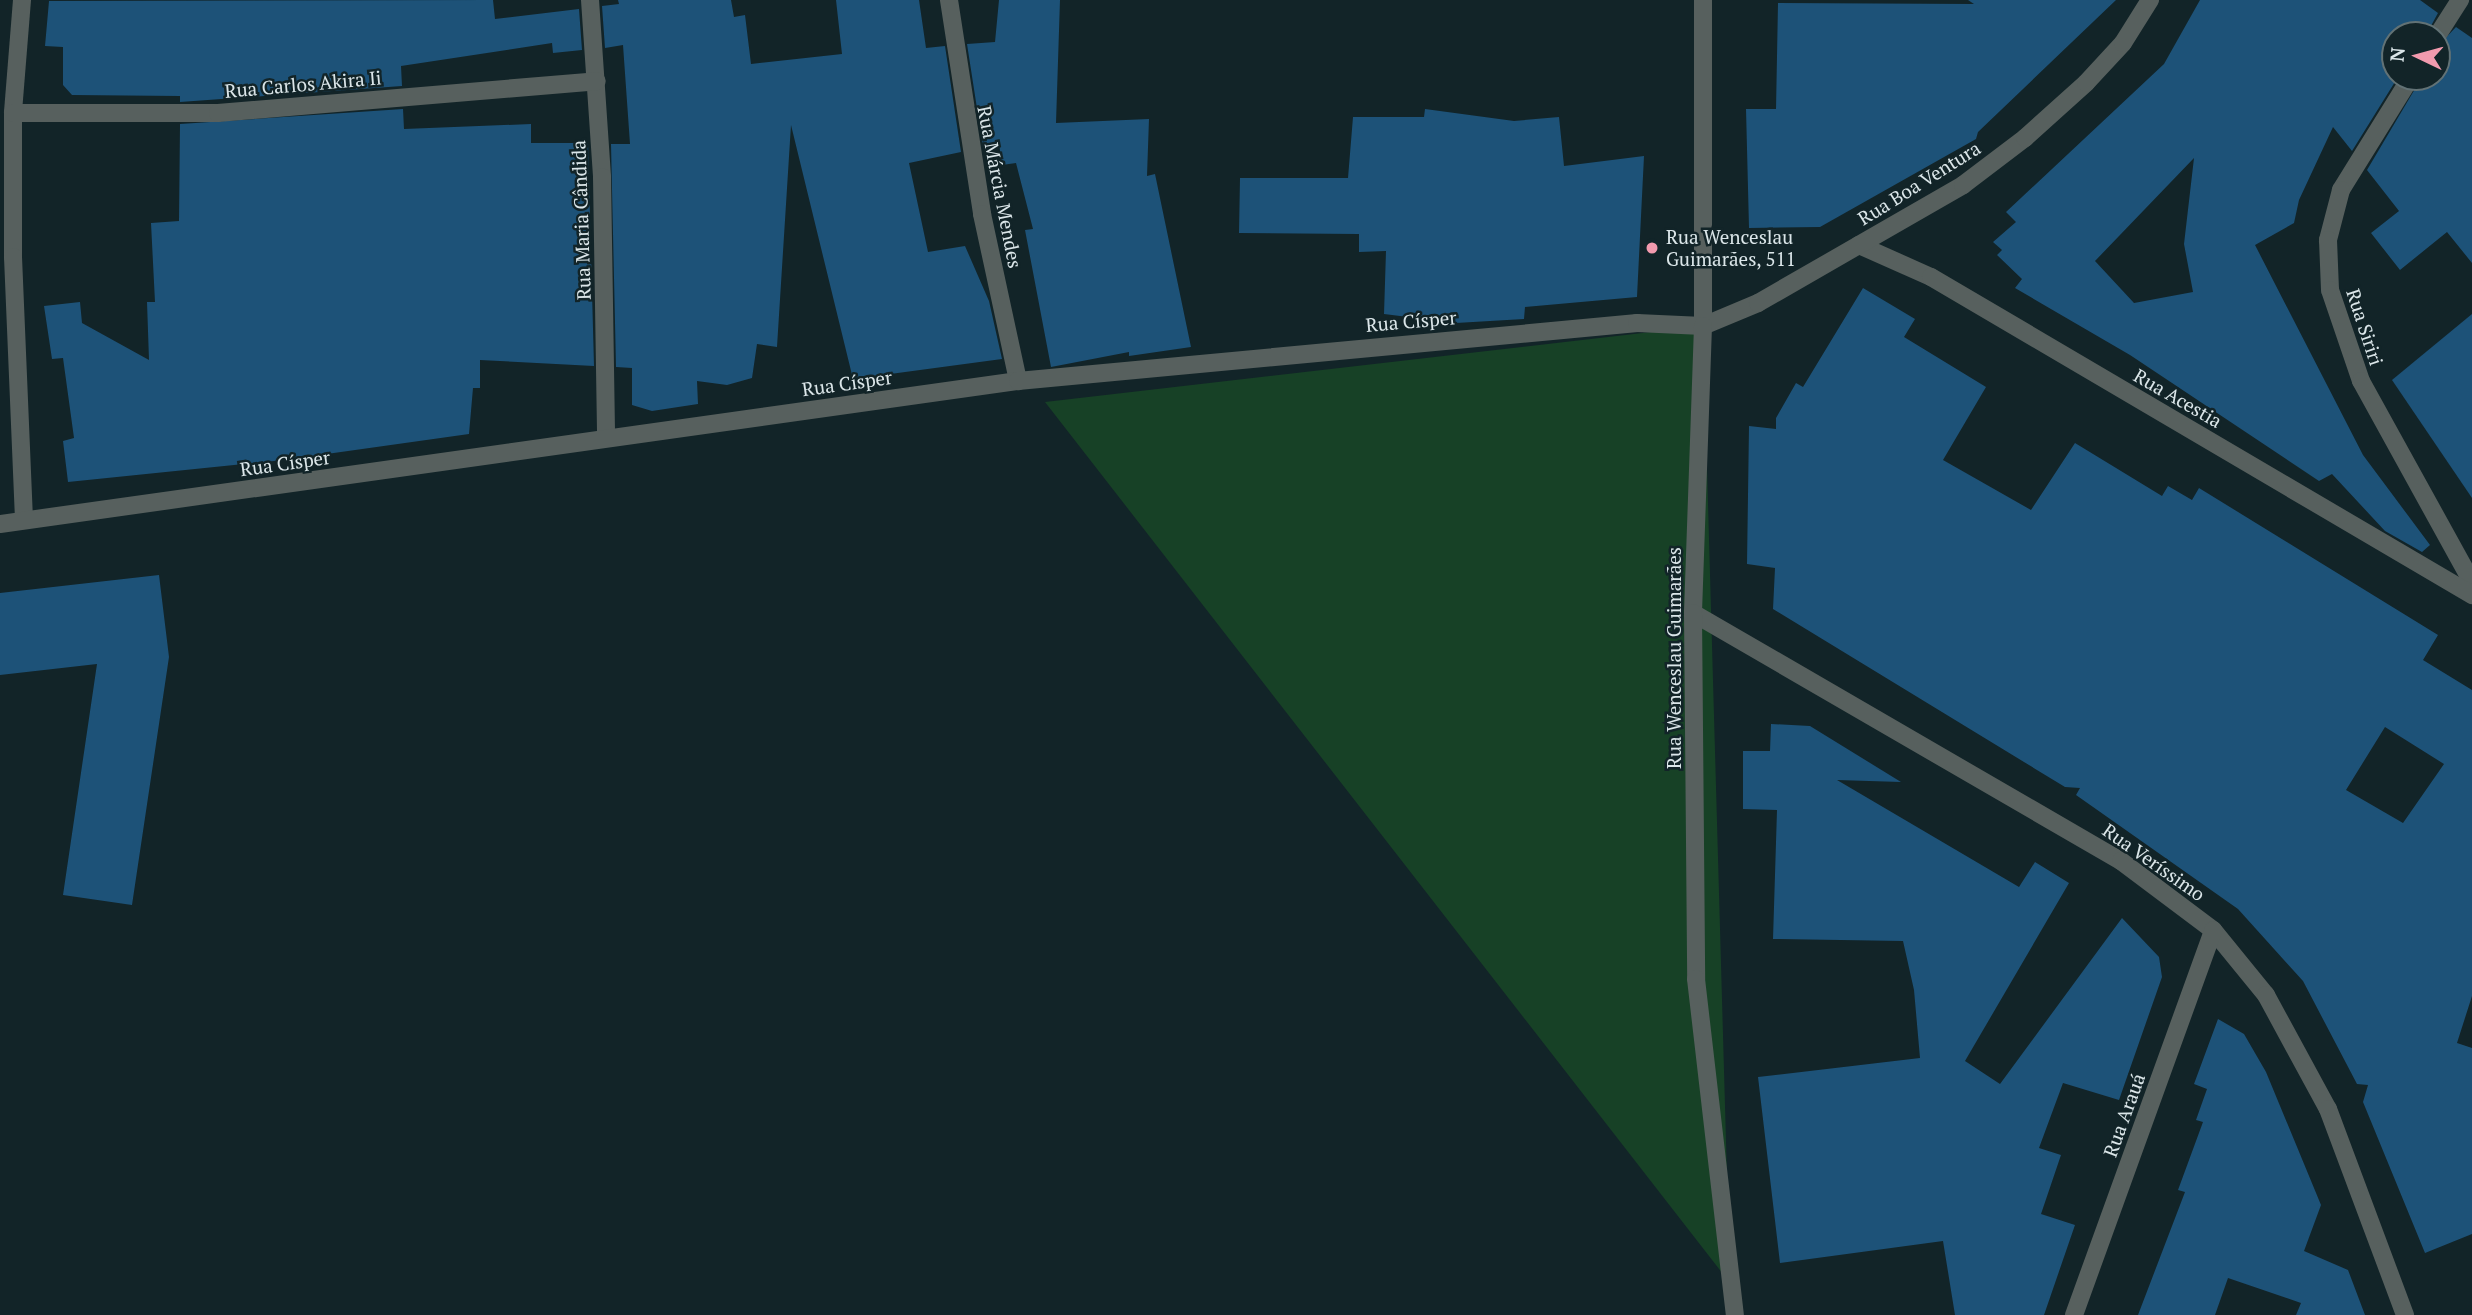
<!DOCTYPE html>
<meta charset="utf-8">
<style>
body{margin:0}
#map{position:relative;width:2472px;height:1315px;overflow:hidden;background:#122428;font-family:"PT Serif",serif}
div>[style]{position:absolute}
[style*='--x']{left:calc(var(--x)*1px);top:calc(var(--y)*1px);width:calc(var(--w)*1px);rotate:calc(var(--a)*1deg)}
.green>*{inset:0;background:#174126}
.building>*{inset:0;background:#1d5278}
.minor>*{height:18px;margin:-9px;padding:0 9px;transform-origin:9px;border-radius:9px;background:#57605e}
.tertiary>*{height:18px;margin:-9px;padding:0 9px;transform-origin:9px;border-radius:9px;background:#57605e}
.dots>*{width:19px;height:19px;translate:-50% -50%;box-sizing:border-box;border:4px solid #122428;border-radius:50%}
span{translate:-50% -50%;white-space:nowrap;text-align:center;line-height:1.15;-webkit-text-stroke:5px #122428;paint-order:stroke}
.street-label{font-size:19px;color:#dbe6e9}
.poi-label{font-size:19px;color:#dbe6e9}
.left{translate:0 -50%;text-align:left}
.north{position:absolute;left:2381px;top:21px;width:70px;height:70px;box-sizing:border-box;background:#122428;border:2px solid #627275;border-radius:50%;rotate:275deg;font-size:19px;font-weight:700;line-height:28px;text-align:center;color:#dbe6e9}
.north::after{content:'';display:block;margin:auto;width:24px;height:32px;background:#f29aae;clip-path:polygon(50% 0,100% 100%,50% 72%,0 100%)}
</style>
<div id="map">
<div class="green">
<i style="clip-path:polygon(1703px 326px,1730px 1283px,1045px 402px)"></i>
</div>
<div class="building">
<i style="clip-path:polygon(493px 0,495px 19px,579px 9px,582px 50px,553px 53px,552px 43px,401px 66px,402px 86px,180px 102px,180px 96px,72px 95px,63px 85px,63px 47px,45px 46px,49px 1px)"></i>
<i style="clip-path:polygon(618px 0,731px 0,734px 17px,745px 15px,751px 64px,842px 54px,836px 0,919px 0,926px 48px,945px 46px,961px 152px,909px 163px,928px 252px,965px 246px,989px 301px,1002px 359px,853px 379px,791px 125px,777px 347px,757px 344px,752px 378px,727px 385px,697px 381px,698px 404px,652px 411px,632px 405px,632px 368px,616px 367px,611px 144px,630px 144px,623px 45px,605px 48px,602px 6px,619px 4px)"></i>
<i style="clip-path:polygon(999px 0,1060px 0,1056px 123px,1149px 119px,1147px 176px,1155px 174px,1191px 347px,1129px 356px,1129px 352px,1051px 367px,1025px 230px,1033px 229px,1016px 163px,1002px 165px,999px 143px,983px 147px,967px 44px,995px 42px)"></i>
<i style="clip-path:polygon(1968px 0,2116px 0,1978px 132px,1976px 139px,1820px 227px,1749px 228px,1746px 109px,1776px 109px,1778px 3px,1974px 4px)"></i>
<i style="clip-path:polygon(evenodd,2200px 0,2420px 0,2438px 13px,2426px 35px,2395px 35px,2398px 77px,2352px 151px,2333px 127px,2299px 200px,2294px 223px,2255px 245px,2363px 455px,2430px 545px,2422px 552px,2385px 531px,2332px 474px,2319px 481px,2130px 355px,2015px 288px,2022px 279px,1997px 255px,2002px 250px,1993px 242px,2016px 222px,2006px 212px,2164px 64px,2200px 0,2194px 158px,2184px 244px,2193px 292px,2134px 303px,2095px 261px,2194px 158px)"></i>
<i style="clip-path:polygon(2456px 27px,2472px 38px,2472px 263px,2447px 232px,2400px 270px,2371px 233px,2399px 211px,2367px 170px,2422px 77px,2437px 77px,2437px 47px)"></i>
<i style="clip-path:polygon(403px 109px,404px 129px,531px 124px,531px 143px,588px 143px,594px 366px,480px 360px,480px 388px,473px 388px,469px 434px,284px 460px,68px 482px,63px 441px,74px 438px,63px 358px,52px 359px,44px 306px,80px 302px,82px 323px,149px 360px,147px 302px,155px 302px,151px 223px,179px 221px,180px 124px)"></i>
<i style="clip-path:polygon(1425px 109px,1514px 121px,1559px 117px,1564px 166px,1644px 156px,1637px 297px,1525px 307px,1524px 319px,1456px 323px,1384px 314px,1386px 251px,1359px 252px,1359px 234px,1239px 233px,1240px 178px,1348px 178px,1353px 117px,1424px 117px)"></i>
<i style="clip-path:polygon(evenodd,1863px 288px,1915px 319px,1904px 337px,1986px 387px,1943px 460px,2031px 510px,2075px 443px,2162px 496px,2168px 486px,2192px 500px,2199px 488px,2438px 635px,2423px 660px,2472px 690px,2472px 996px,2457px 1043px,2472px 1048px,2472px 1234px,2425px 1253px,2363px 1102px,2368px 1085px,2357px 1084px,2303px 981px,2238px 909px,2076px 795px,2080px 788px,2065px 787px,1773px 609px,1775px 568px,1747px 564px,1749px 426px,1776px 429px,1776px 418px,1796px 383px,1803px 387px,1863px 288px,2385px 727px,2444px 764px,2403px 823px,2346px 790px,2385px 727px)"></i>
<i style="clip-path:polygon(2472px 314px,2472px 498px,2392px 380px)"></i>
<i style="clip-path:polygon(159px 575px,169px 657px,132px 905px,63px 895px,97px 664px,0 675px,0 593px)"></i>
<i style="clip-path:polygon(1771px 724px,1810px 726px,1901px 782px,1837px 780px,2019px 887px,2035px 862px,2069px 883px,1965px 1061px,2000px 1084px,2122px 918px,2159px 957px,2162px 977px,2119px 1100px,2063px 1083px,2039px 1148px,2061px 1155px,2041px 1214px,2075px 1225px,2044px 1315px,1955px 1315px,1943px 1241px,1780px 1263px,1758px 1077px,1920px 1058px,1914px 990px,1903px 941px,1773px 939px,1777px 810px,1743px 809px,1743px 751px,1770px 751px)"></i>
<i style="clip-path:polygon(2218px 1019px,2244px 1034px,2266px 1072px,2321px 1205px,2304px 1251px,2348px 1270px,2365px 1315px,2296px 1315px,2301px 1303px,2228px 1278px,2215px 1315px,2138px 1315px,2185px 1192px,2178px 1190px,2203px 1122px,2196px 1120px,2207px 1089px,2194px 1084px)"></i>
</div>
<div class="minor">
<i style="--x:22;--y:0;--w:113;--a:94.6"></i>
<i style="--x:13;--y:113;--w:144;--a:90"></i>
<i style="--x:13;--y:257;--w:262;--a:87.6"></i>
<i style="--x:590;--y:0;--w:177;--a:86.1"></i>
<i style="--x:602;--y:177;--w:261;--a:89.1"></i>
<i style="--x:949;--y:0;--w:217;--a:81.2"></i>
<i style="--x:982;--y:214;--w:171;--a:77.8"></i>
<i style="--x:2437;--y:36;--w:43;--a:-57.4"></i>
<i style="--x:2411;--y:77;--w:133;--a:121.8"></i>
<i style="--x:2341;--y:190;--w:52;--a:104.6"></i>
<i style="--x:2328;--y:240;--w:50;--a:87.7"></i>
<i style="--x:2330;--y:290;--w:96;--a:71.2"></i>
<i style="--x:2361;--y:381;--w:230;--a:61.1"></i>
<i style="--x:13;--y:113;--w:205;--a:0"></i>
<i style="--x:218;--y:113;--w:380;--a:-4.8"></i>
<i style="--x:1859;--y:245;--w:79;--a:24"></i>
<i style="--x:1931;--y:277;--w:628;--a:30.45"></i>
<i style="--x:0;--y:524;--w:1028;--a:-8"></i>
<i style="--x:1018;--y:381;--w:622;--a:-5.35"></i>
<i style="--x:1637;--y:323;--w:66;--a:2.6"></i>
<i style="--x:1703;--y:326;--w:60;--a:-22.7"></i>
<i style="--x:1758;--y:303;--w:237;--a:-29.9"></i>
<i style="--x:1963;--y:185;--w:78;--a:-37.2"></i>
<i style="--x:2025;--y:138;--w:82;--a:-42"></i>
<i style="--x:2086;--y:83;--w:54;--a:-47.2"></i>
<i style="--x:2123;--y:43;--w:51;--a:-57.9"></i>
<i style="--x:1693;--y:613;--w:495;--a:30.1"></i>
<i style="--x:2121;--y:861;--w:115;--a:36.9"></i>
<i style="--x:2213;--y:930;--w:84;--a:50.8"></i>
<i style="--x:2266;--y:995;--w:130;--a:61.5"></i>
<i style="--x:2328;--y:1109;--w:220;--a:69.5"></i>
<i style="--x:2074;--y:1315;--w:409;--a:-70.1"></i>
</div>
<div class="tertiary">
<i style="--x:1703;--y:0;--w:326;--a:90"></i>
<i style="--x:1703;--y:326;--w:287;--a:92"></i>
<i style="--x:1693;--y:613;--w:366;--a:89.5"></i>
<i style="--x:1696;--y:979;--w:338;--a:83.4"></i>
</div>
<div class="dots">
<i style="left:1652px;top:248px;background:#f29aae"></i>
</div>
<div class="street-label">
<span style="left:303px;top:84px;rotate:-5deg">Rua Carlos Akira Ii</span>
<span style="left:1919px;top:183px;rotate:-32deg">Rua Boa Ventura</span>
<span style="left:1000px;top:187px;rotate:79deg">Rua Márcia Mendes</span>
<span style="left:581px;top:220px;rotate:-92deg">Rua Maria Cândida</span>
<span style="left:1411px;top:321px;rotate:-5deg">Rua Císper</span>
<span style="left:2365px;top:327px;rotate:72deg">Rua Siriri</span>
<span style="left:847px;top:383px;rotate:-8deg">Rua Císper</span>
<span style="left:2178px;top:398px;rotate:30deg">Rua Acestia</span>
<span style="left:285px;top:463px;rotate:-8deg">Rua Císper</span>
<span style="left:1674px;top:658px;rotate:-90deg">Rua Wenceslau Guimarães</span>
<span style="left:2154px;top:862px;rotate:35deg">Rua Veríssimo</span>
<span style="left:2124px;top:1115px;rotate:-70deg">Rua Arauá</span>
</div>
<div class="poi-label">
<span class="left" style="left:1666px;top:248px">Rua Wenceslau<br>Guimarães, 511</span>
</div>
<div class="north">N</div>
</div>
